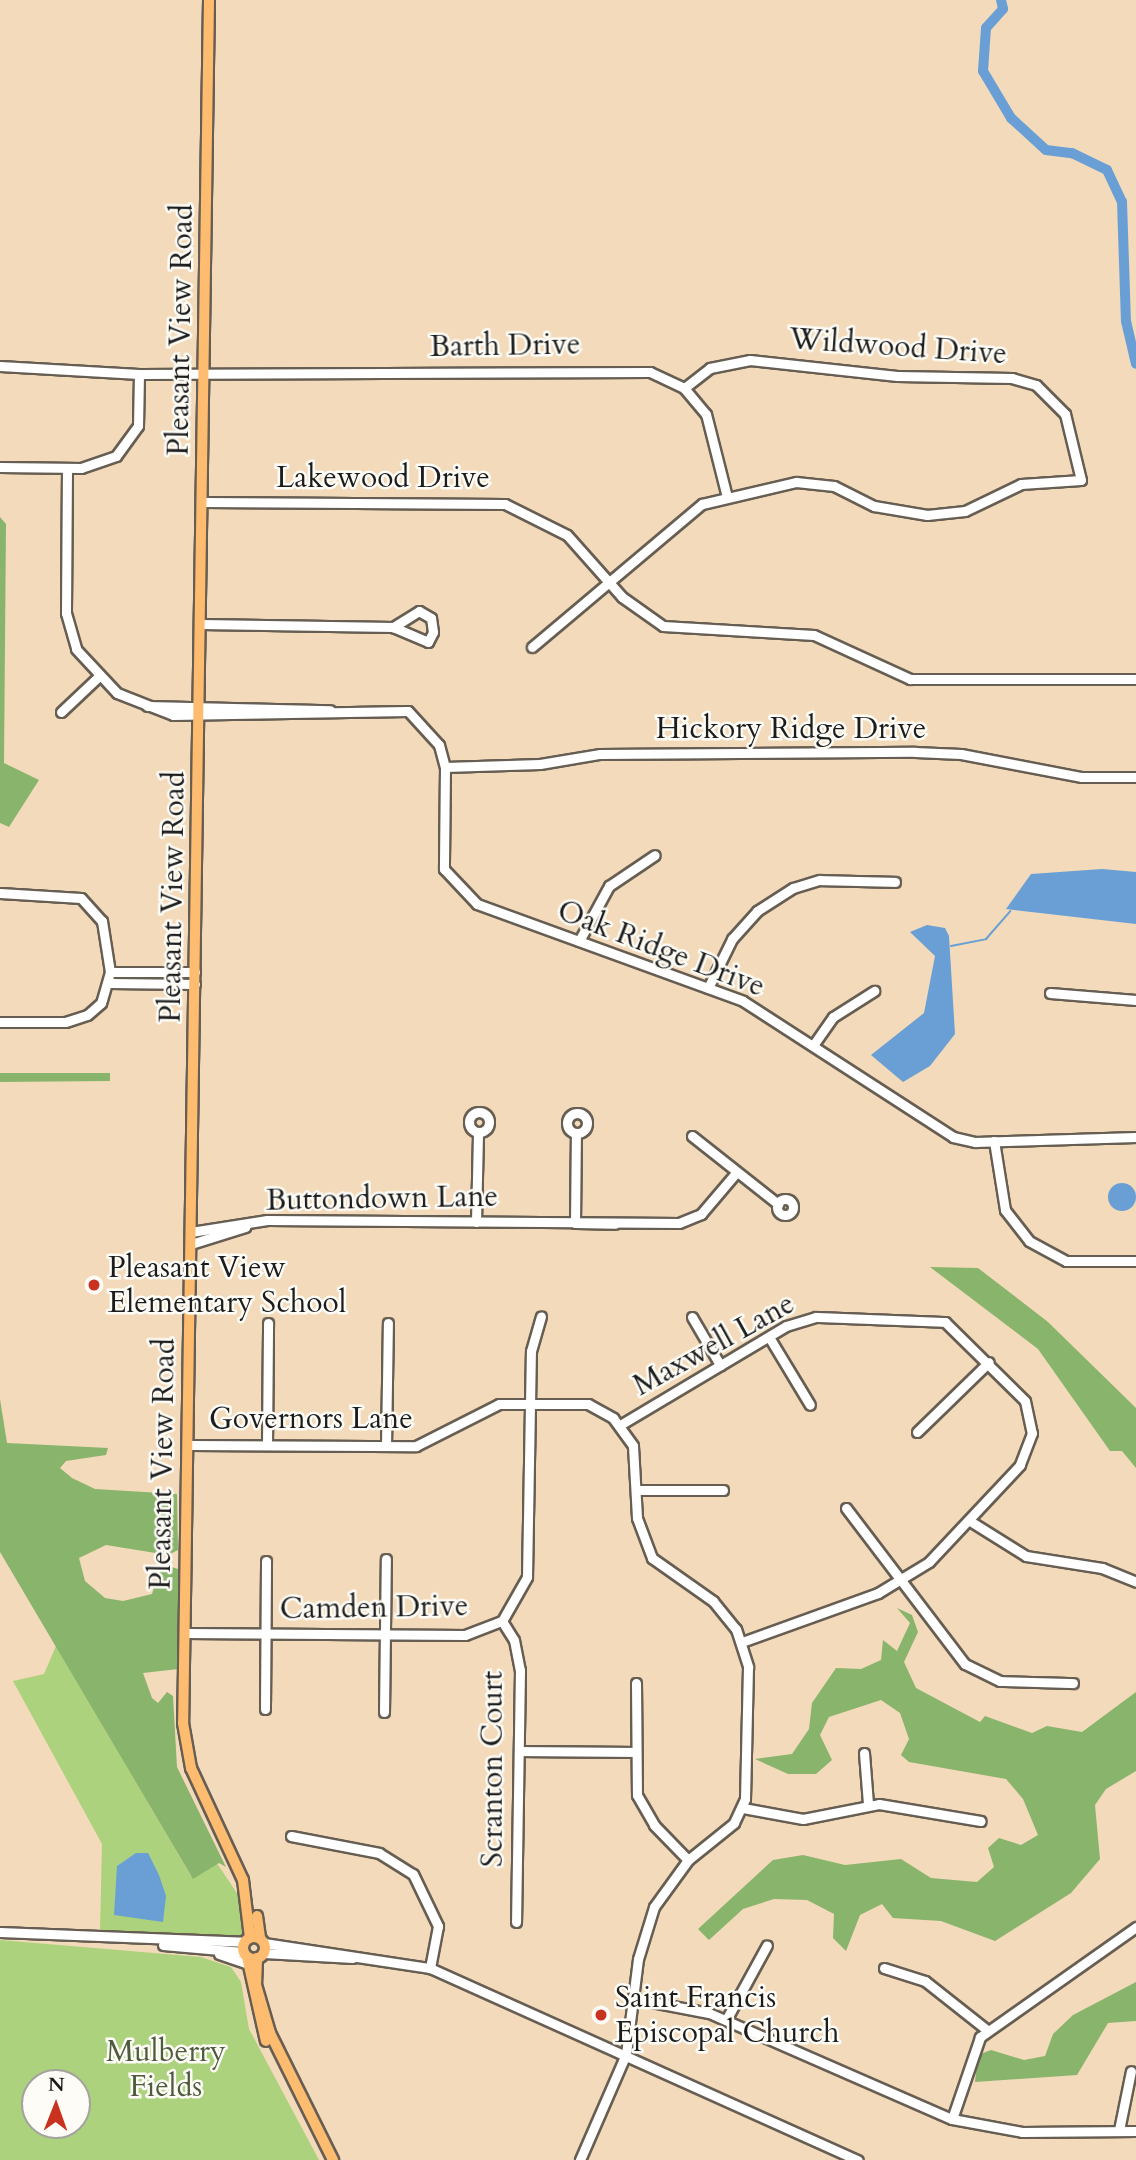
<!DOCTYPE html>
<style>
body{margin:0}
#map{position:relative;width:1136px;height:2160px;overflow:hidden;background:#f3daba;font-family:Cardo,serif}
div>[style]{position:absolute}
[style*='--x']{left:calc(var(--x)*1px);top:calc(var(--y)*1px);width:calc(var(--w)*1px);rotate:calc(var(--a)*1deg)}
.green>*{inset:0;background:#acd27d}
.forest>*{inset:0;background:#89b46c}
.water>*{inset:0;background:#6a9fd6}
.round{border-radius:50%}
.stream>*{height:2px;margin:-1px;padding:0 1px;transform-origin:1px;border-radius:1px;background:#6a9fd6}
.river>*{height:10px;margin:-5px;padding:0 5px;transform-origin:5px;border-radius:5px;background:#6a9fd6}
.roads{filter:drop-shadow(2px 0 #675e53) drop-shadow(-2px 0 #675e53) drop-shadow(0 2px #675e53) drop-shadow(0 -2px #675e53)}
.minor>*{height:9px;margin:-4.5px;padding:0 4.5px;transform-origin:4.5px;border-radius:4.5px;background:#fff}
.minor>.ring{margin:-4.5px;padding:0;box-sizing:content-box;background:none;border:9px solid #fff;border-radius:50%}
.major>*{height:10px;margin:-5px;padding:0 5px;transform-origin:5px;border-radius:5px;background:#febc71}
.major>.ring{margin:-5px;padding:0;box-sizing:content-box;background:none;border:10px solid #febc71;border-radius:50%}
.dots>*{width:19px;height:19px;translate:-50% -50%;box-sizing:border-box;border:4px solid #fdfcf7;border-radius:50%}
span{translate:-50% -50%;white-space:nowrap;text-align:center;line-height:1.15;-webkit-text-stroke:5px #fdfcf7;paint-order:stroke}
.street-label{font-size:30px;color:#1c1c1c}
.poi-label{font-size:30px;color:#1c1c1c}
.left{translate:0 -50%;text-align:left}
.park-label{font-size:30px;color:#4e5c3e}
.north{position:absolute;left:21px;top:2069px;width:70px;height:70px;box-sizing:border-box;background:#fdfcf7;border:2px solid #a3a29f;border-radius:50%;rotate:1deg;font-size:19px;font-weight:700;line-height:28px;text-align:center;color:#1c1c1c}
.north::after{content:'';display:block;margin:auto;width:24px;height:32px;background:#c8321e;clip-path:polygon(50% 0,100% 100%,50% 72%,0 100%)}
</style>
<div id="map">
<div class="green">
<i style="clip-path:polygon(56px 1646px,191px 1876px,208px 1850px,247px 1908px,243px 1937px,100px 1931px,102px 1844px,13px 1681px,44px 1674px)"></i>
<i style="clip-path:polygon(evenodd,0 1940px,201px 1957px,231px 1967px,241px 1982px,249px 2029px,319px 2160px,0 2160px,0 1940px,35px 2083px,77px 2083px,77px 2125px,35px 2125px,35px 2083px)"></i>
</div>
<div class="forest">
<i style="clip-path:polygon(0 517px,6px 524px,4px 763px,39px 780px,9px 827px,0 823px)"></i>
<i style="clip-path:polygon(0 1073px,110px 1073px,110px 1081px,0 1082px)"></i>
<i style="clip-path:polygon(930px 1267px,978px 1268px,1048px 1322px,1136px 1408px,1136px 1468px,1122px 1451px,1110px 1451px,1038px 1349px)"></i>
<i style="clip-path:polygon(0 1399px,7px 1443px,108px 1448px,106px 1455px,66px 1461px,60px 1468px,72px 1478px,95px 1489px,177px 1494px,178px 1550px,168px 1555px,106px 1545px,79px 1558px,85px 1581px,105px 1598px,123px 1601px,152px 1594px,162px 1564px,178px 1569px,178px 1669px,143px 1673px,152px 1698px,158px 1703px,167px 1692px,173px 1696px,177px 1767px,226px 1867px,219px 1863px,193px 1879px,0 1552px)"></i>
<i style="clip-path:polygon(897px 1608px,912px 1615px,918px 1632px,904px 1662px,916px 1688px,980px 1722px,985px 1716px,1032px 1733px,1047px 1726px,1082px 1732px,1136px 1692px,1136px 1771px,1106px 1789px,1095px 1805px,1100px 1859px,1071px 1893px,995px 1941px,941px 1921px,893px 1918px,882px 1904px,860px 1915px,846px 1951px,833px 1938px,834px 1914px,807px 1900px,774px 1899px,743px 1909px,709px 1940px,698px 1929px,773px 1860px,803px 1855px,845px 1865px,901px 1859px,931px 1878px,977px 1882px,994px 1867px,988px 1848px,999px 1838px,1021px 1845px,1038px 1835px,1023px 1799px,1006px 1779px,909px 1762px,901px 1755px,909px 1739px,900px 1713px,881px 1700px,829px 1717px,820px 1735px,832px 1760px,816px 1774px,788px 1774px,755px 1759px,792px 1754px,809px 1729px,812px 1703px,836px 1668px,861px 1669px,881px 1660px,883px 1640px,897px 1651px,910px 1623px)"></i>
<i style="clip-path:polygon(1136px 1982px,1136px 2021px,1108px 2023px,1077px 2075px,975px 2082px,978px 2055px,991px 2050px,1024px 2060px,1045px 2056px,1053px 2034px,1073px 2015px)"></i>
</div>
<div class="water">
<i style="clip-path:polygon(1102px 869px,1136px 872px,1136px 924px,1006px 909px,1031px 874px)"></i>
<i style="clip-path:polygon(927px 925px,945px 928px,949px 936px,955px 1034px,930px 1066px,903px 1082px,871px 1055px,924px 1013px,935px 956px,910px 932px)"></i>
<i class="round" style="left:1108px;top:1183px;width:28px;height:28px"></i>
<i style="clip-path:polygon(136px 1853px,148px 1853px,159px 1875px,166px 1896px,163px 1922px,114px 1915px,117px 1866px)"></i>
</div>
<div class="stream">
<i style="--x:951;--y:946;--w:36;--a:-11"></i>
<i style="--x:986;--y:939;--w:37;--a:-49"></i>
</div>
<div class="river">
<i style="--x:1001;--y:0;--w:9;--a:77"></i>
<i style="--x:1003;--y:9;--w:25;--a:132"></i>
<i style="--x:986;--y:28;--w:43;--a:94"></i>
<i style="--x:983;--y:71;--w:55;--a:59.2"></i>
<i style="--x:1011;--y:118;--w:47;--a:42.4"></i>
<i style="--x:1046;--y:150;--w:26;--a:7"></i>
<i style="--x:1072;--y:153;--w:39;--a:26"></i>
<i style="--x:1107;--y:170;--w:35;--a:65"></i>
<i style="--x:1122;--y:202;--w:119;--a:88.1"></i>
<i style="--x:1126;--y:321;--w:44;--a:76.9"></i>
</div>
<div class="roads">
<div class="minor">
<i style="--x:0;--y:366;--w:139;--a:3.3"></i>
<i style="--x:139;--y:374;--w:511;--a:-0.22"></i>
<i style="--x:650;--y:372;--w:38;--a:25"></i>
<i style="--x:684;--y:388;--w:34;--a:50"></i>
<i style="--x:706;--y:414;--w:86;--a:75.8"></i>
<i style="--x:0;--y:467;--w:81;--a:0.7"></i>
<i style="--x:81;--y:468;--w:37;--a:-19"></i>
<i style="--x:116;--y:456;--w:37;--a:-54"></i>
<i style="--x:138;--y:426;--w:52;--a:-88.9"></i>
<i style="--x:67;--y:468;--w:145;--a:90.4"></i>
<i style="--x:66;--y:613;--w:37;--a:74"></i>
<i style="--x:76;--y:649;--w:60;--a:47"></i>
<i style="--x:117;--y:693;--w:60;--a:21.4"></i>
<i style="--x:173;--y:715;--w:235;--a:-1"></i>
<i style="--x:408;--y:711;--w:46;--a:47.6"></i>
<i style="--x:439;--y:745;--w:23;--a:75"></i>
<i style="--x:445;--y:767;--w:102;--a:90.6"></i>
<i style="--x:444;--y:869;--w:48;--a:46.7"></i>
<i style="--x:477;--y:904;--w:283;--a:20"></i>
<i style="--x:743;--y:1001;--w:250;--a:32.9"></i>
<i style="--x:953;--y:1137;--w:23;--a:13"></i>
<i style="--x:975;--y:1142;--w:161;--a:-1.8"></i>
<i style="--x:204;--y:502;--w:301;--a:0.4"></i>
<i style="--x:505;--y:504;--w:69;--a:26.6"></i>
<i style="--x:567;--y:535;--w:83;--a:48.4"></i>
<i style="--x:622;--y:597;--w:50;--a:35.3"></i>
<i style="--x:663;--y:626;--w:151;--a:3.4"></i>
<i style="--x:814;--y:635;--w:106;--a:24.6"></i>
<i style="--x:910;--y:679;--w:226;--a:0"></i>
<i style="--x:201;--y:624;--w:192;--a:0.9"></i>
<i style="--x:393;--y:627;--w:38;--a:23"></i>
<i style="--x:428;--y:642;--w:11;--a:-63"></i>
<i style="--x:433;--y:632;--w:14;--a:-98"></i>
<i style="--x:431;--y:618;--w:14;--a:-150"></i>
<i style="--x:419;--y:611;--w:31;--a:148"></i>
<i style="--x:532;--y:647;--w:222;--a:-40.1"></i>
<i style="--x:702;--y:504;--w:97;--a:-13.2"></i>
<i style="--x:796;--y:482;--w:38;--a:6"></i>
<i style="--x:834;--y:486;--w:45;--a:26.6"></i>
<i style="--x:874;--y:506;--w:54;--a:9.6"></i>
<i style="--x:927;--y:515;--w:38;--a:-6"></i>
<i style="--x:965;--y:511;--w:62;--a:-25.7"></i>
<i style="--x:1021;--y:484;--w:60;--a:-3.8"></i>
<i style="--x:1081;--y:480;--w:68;--a:-103.6"></i>
<i style="--x:1065;--y:414;--w:41;--a:-135"></i>
<i style="--x:1036;--y:385;--w:25;--a:-164"></i>
<i style="--x:1012;--y:378;--w:115;--a:-179"></i>
<i style="--x:897;--y:376;--w:148;--a:-173.8"></i>
<i style="--x:750;--y:360;--w:41;--a:168.7"></i>
<i style="--x:710;--y:368;--w:33;--a:142"></i>
<i style="--x:147;--y:706;--w:183;--a:1.3"></i>
<i style="--x:61;--y:712;--w:51;--a:-43.4"></i>
<i style="--x:445;--y:767;--w:95;--a:-1.8"></i>
<i style="--x:540;--y:764;--w:61;--a:-9.5"></i>
<i style="--x:600;--y:754;--w:315;--a:-0.4"></i>
<i style="--x:915;--y:752;--w:46;--a:2.5"></i>
<i style="--x:961;--y:754;--w:123;--a:10.8"></i>
<i style="--x:1082;--y:777;--w:54;--a:0"></i>
<i style="--x:0;--y:893;--w:81;--a:3.5"></i>
<i style="--x:81;--y:898;--w:31;--a:48"></i>
<i style="--x:102;--y:921;--w:52;--a:81.1"></i>
<i style="--x:110;--y:972;--w:32;--a:106"></i>
<i style="--x:101;--y:1003;--w:18;--a:139"></i>
<i style="--x:87;--y:1015;--w:23;--a:162"></i>
<i style="--x:65;--y:1022;--w:65;--a:180"></i>
<i style="--x:579;--y:941;--w:63;--a:-61.4"></i>
<i style="--x:609;--y:886;--w:55;--a:-34"></i>
<i style="--x:110;--y:972;--w:85;--a:0"></i>
<i style="--x:110;--y:983;--w:85;--a:0.7"></i>
<i style="--x:708;--y:988;--w:55;--a:-63.9"></i>
<i style="--x:732;--y:939;--w:38;--a:-48"></i>
<i style="--x:757;--y:911;--w:43;--a:-32.6"></i>
<i style="--x:793;--y:888;--w:28;--a:-17"></i>
<i style="--x:820;--y:880;--w:75;--a:1.5"></i>
<i style="--x:1050;--y:993;--w:86;--a:4.7"></i>
<i style="--x:814;--y:1044;--w:33;--a:-55"></i>
<i style="--x:833;--y:1017;--w:49;--a:-32.4"></i>
<i class="ring" style="left:469px;top:1112px;width:11px;height:11px"></i>
<i class="ring" style="left:567px;top:1113px;width:11px;height:11px"></i>
<i style="--x:692;--y:1136;--w:110;--a:38.3"></i>
<i style="--x:994;--y:1141;--w:70;--a:80.9"></i>
<i style="--x:1005;--y:1210;--w:39;--a:52"></i>
<i style="--x:1029;--y:1241;--w:42;--a:28.4"></i>
<i style="--x:1066;--y:1261;--w:70;--a:0"></i>
<i class="ring" style="left:777px;top:1199px;width:7px;height:7px"></i>
<i style="--x:476;--y:1222;--w:89;--a:-88.7"></i>
<i style="--x:575;--y:1223;--w:90;--a:-89.4"></i>
<i style="--x:576;--y:1223;--w:39;--a:1"></i>
<i style="--x:191;--y:1232;--w:77;--a:-9"></i>
<i style="--x:267;--y:1220;--w:412;--a:0.4"></i>
<i style="--x:679;--y:1223;--w:24;--a:-22"></i>
<i style="--x:701;--y:1214;--w:52;--a:-49.6"></i>
<i style="--x:191;--y:1244;--w:57;--a:-17.5"></i>
<i style="--x:692;--y:1317;--w:56;--a:59.7"></i>
<i style="--x:769;--y:1337;--w:79;--a:58.9"></i>
<i style="--x:620;--y:1425;--w:193;--a:-30.8"></i>
<i style="--x:786;--y:1326;--w:31;--a:-17"></i>
<i style="--x:816;--y:1317;--w:129;--a:2.2"></i>
<i style="--x:945;--y:1322;--w:112;--a:44.6"></i>
<i style="--x:1025;--y:1401;--w:33;--a:78"></i>
<i style="--x:1032;--y:1433;--w:34;--a:111"></i>
<i style="--x:1020;--y:1465;--w:133;--a:133.2"></i>
<i style="--x:929;--y:1562;--w:60;--a:148.7"></i>
<i style="--x:878;--y:1593;--w:145;--a:160.2"></i>
<i style="--x:917;--y:1432;--w:100;--a:-44.2"></i>
<i style="--x:190;--y:1445;--w:226;--a:0.3"></i>
<i style="--x:416;--y:1446;--w:93;--a:-26.8"></i>
<i style="--x:499;--y:1404;--w:89;--a:0"></i>
<i style="--x:588;--y:1404;--w:29;--a:29"></i>
<i style="--x:613;--y:1418;--w:34;--a:54"></i>
<i style="--x:633;--y:1446;--w:72;--a:86.8"></i>
<i style="--x:637;--y:1518;--w:43;--a:69.4"></i>
<i style="--x:652;--y:1558;--w:75;--a:35.2"></i>
<i style="--x:713;--y:1601;--w:36;--a:51"></i>
<i style="--x:736;--y:1629;--w:40;--a:72"></i>
<i style="--x:748;--y:1667;--w:132;--a:91.3"></i>
<i style="--x:745;--y:1799;--w:26;--a:115"></i>
<i style="--x:734;--y:1823;--w:59;--a:141.2"></i>
<i style="--x:688;--y:1860;--w:58;--a:125.9"></i>
<i style="--x:654;--y:1907;--w:54;--a:107.1"></i>
<i style="--x:638;--y:1959;--w:96;--a:97.2"></i>
<i style="--x:626;--y:2054;--w:116;--a:113.5"></i>
<i style="--x:267;--y:1445;--w:122;--a:-89.5"></i>
<i style="--x:386;--y:1446;--w:123;--a:-89.1"></i>
<i style="--x:637;--y:1490;--w:86;--a:0"></i>
<i style="--x:846;--y:1508;--w:196;--a:52.7"></i>
<i style="--x:965;--y:1664;--w:39;--a:26"></i>
<i style="--x:1000;--y:1681;--w:73;--a:1.6"></i>
<i style="--x:970;--y:1521;--w:66;--a:32"></i>
<i style="--x:1026;--y:1556;--w:77;--a:9"></i>
<i style="--x:1102;--y:1568;--w:37;--a:22"></i>
<i style="--x:502;--y:1621;--w:22;--a:58"></i>
<i style="--x:514;--y:1640;--w:31;--a:79"></i>
<i style="--x:520;--y:1670;--w:252;--a:90.9"></i>
<i style="--x:186;--y:1633;--w:279;--a:0.4"></i>
<i style="--x:465;--y:1635;--w:40;--a:-21"></i>
<i style="--x:502;--y:1621;--w:51;--a:-60.4"></i>
<i style="--x:527;--y:1577;--w:226;--a:-89"></i>
<i style="--x:531;--y:1351;--w:36;--a:-74"></i>
<i style="--x:636;--y:1683;--w:112;--a:89.5"></i>
<i style="--x:637;--y:1795;--w:34;--a:60"></i>
<i style="--x:654;--y:1825;--w:49;--a:45.8"></i>
<i style="--x:265;--y:1709;--w:148;--a:-89.6"></i>
<i style="--x:384;--y:1712;--w:153;--a:-89.3"></i>
<i style="--x:519;--y:1751;--w:116;--a:0.5"></i>
<i style="--x:864;--y:1753;--w:51;--a:85.5"></i>
<i style="--x:743;--y:1808;--w:61;--a:10.4"></i>
<i style="--x:803;--y:1819;--w:77;--a:-11.2"></i>
<i style="--x:879;--y:1804;--w:103;--a:9.5"></i>
<i style="--x:291;--y:1836;--w:90;--a:10.9"></i>
<i style="--x:379;--y:1853;--w:40;--a:32"></i>
<i style="--x:413;--y:1874;--w:58;--a:64.3"></i>
<i style="--x:438;--y:1926;--w:43;--a:100.8"></i>
<i style="--x:0;--y:1932;--w:244;--a:2.3"></i>
<i style="--x:264;--y:1943;--w:168;--a:8.6"></i>
<i style="--x:430;--y:1968;--w:469;--a:24.2"></i>
<i style="--x:163;--y:1945;--w:80;--a:5"></i>
<i style="--x:264;--y:1953;--w:89;--a:3.2"></i>
<i style="--x:219;--y:1954;--w:31;--a:19"></i>
<i style="--x:884;--y:1968;--w:43;--a:17.6"></i>
<i style="--x:925;--y:1981;--w:79;--a:38.3"></i>
<i style="--x:636;--y:1999;--w:74;--a:10.9"></i>
<i style="--x:709;--y:2013;--w:265;--a:23.6"></i>
<i style="--x:952;--y:2119;--w:71;--a:10.5"></i>
<i style="--x:1022;--y:2132;--w:114;--a:-0.5"></i>
<i style="--x:726;--y:2020;--w:85;--a:-61.3"></i>
<i style="--x:952;--y:2119;--w:87;--a:-71.1"></i>
<i style="--x:980;--y:2037;--w:191;--a:-35.2"></i>
<i style="--x:1119;--y:2130;--w:60;--a:-78.5"></i>
</div>
<div class="major">
<i style="--x:209;--y:0;--w:1723;--a:90.86"></i>
<i style="--x:183;--y:1723;--w:46;--a:79.9"></i>
<i style="--x:191;--y:1768;--w:123;--a:65.1"></i>
<i style="--x:243;--y:1880;--w:58;--a:83.1"></i>
<i style="--x:257;--y:1916;--w:22;--a:82"></i>
<i class="ring" style="left:243px;top:1937px;width:12px;height:12px"></i>
<i style="--x:247;--y:1957;--w:86;--a:77.3"></i>
<i style="--x:257;--y:1958;--w:27;--a:92"></i>
<i style="--x:256;--y:1985;--w:50;--a:73.7"></i>
<i style="--x:270;--y:2033;--w:142;--a:63.6"></i>
</div>
</div>
<div class="dots">
<i style="left:94px;top:1285px;background:#c8321e"></i>
<i style="left:601px;top:2015px;background:#c8321e"></i>
</div>
<div class="street-label">
<span style="left:181px;top:330px;rotate:-89deg">Pleasant View Road</span>
<span style="left:505px;top:346px;rotate:-1deg">Barth Drive</span>
<span style="left:898px;top:347px;rotate:4deg">Wildwood Drive</span>
<span style="left:383px;top:478px">Lakewood Drive</span>
<span style="left:791px;top:729px">Hickory Ridge Drive</span>
<span style="left:173px;top:897px;rotate:-89deg">Pleasant View Road</span>
<span style="left:661px;top:949px;rotate:21deg">Oak Ridge Drive</span>
<span style="left:382px;top:1199px;rotate:-1deg">Buttondown Lane</span>
<span style="left:714px;top:1345px;rotate:-29deg">Maxwell Lane</span>
<span style="left:311px;top:1419px">Governors Lane</span>
<span style="left:163px;top:1464px;rotate:-89deg">Pleasant View Road</span>
<span style="left:374px;top:1608px;rotate:-1deg">Camden Drive</span>
<span style="left:493px;top:1769px;rotate:-90deg">Scranton Court</span>
</div>
<div class="poi-label">
<span class="left" style="left:108px;top:1285px">Pleasant View<br>Elementary School</span>
<span class="left" style="left:615px;top:2015px">Saint Francis<br>Episcopal Church</span>
</div>
<div class="park-label">
<span style="left:166px;top:2069px">Mulberry<br>Fields</span>
</div>
<div class="north">N</div>
</div>
